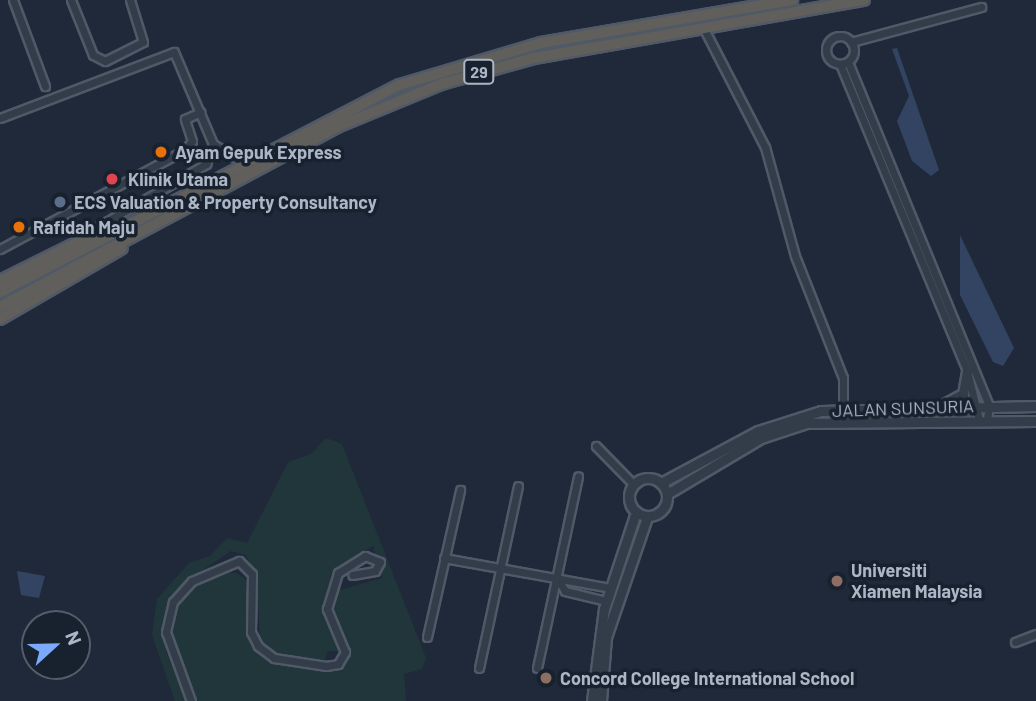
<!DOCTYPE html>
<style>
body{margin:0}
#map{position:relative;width:1036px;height:701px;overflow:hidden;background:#1f2939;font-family:Barlow,sans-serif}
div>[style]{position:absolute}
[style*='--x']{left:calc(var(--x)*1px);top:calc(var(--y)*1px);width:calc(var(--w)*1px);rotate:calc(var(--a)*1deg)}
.green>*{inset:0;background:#21363a}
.water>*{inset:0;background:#324461}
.roads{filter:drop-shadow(2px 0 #505967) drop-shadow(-2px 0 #505967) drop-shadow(0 2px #505967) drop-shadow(0 -2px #505967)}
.minor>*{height:7px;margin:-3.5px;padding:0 3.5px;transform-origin:3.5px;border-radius:3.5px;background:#333c49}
.minor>.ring{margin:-3.5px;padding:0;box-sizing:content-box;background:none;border:7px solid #333c49;border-radius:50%}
.tertiary>*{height:9px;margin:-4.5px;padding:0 4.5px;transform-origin:4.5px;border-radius:4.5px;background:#333c49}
.tertiary>.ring{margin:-4.5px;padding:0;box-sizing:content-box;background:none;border:9px solid #333c49;border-radius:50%}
.trunk>*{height:10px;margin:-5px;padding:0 5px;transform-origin:5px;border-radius:5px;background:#605f5c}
.dots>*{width:19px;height:19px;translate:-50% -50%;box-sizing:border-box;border:4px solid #18212e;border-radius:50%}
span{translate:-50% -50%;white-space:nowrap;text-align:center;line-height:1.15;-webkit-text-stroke:7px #18212e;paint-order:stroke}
.shield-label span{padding:2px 5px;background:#18212e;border:2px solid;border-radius:5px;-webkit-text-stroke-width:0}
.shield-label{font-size:16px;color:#adb6c6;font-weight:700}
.poi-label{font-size:18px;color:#adb6c6;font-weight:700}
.left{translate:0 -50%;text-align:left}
.street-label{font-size:18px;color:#adb6c6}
.north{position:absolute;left:21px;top:610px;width:70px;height:70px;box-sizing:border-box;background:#18212e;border:2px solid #545d6b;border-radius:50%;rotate:68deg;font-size:19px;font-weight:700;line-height:28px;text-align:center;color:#adb6c6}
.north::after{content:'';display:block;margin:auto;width:24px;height:32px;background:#7baafd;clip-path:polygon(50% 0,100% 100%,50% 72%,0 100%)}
</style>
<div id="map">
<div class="green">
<i style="clip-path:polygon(326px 438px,342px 444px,426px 658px,422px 669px,404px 674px,406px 701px,198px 701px,170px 635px,175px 606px,189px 589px,222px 572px,236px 573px,250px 582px,249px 635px,262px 654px,342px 669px,349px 653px,330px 606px,336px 591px,382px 578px,373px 546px,338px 567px,329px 588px,324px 609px,340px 651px,328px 651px,324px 662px,283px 656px,260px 643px,257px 576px,245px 555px,231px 551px,188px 580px,163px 620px,166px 651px,186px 701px,175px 701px,152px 635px,157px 599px,189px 563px,210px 556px,227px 538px,247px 543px,288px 462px,311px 454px)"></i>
</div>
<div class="water">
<i style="clip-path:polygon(897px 48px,939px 170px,931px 176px,912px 161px,897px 121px,909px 96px,892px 49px)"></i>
<i style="clip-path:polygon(960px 235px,1014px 348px,1003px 366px,993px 362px,960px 295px)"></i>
<i style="clip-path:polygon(17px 571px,45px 576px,39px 598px,21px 595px)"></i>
</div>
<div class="roads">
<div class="minor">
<i style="--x:13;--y:0;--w:92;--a:69.6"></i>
<i style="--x:71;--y:0;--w:59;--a:68.2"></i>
<i style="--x:93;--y:55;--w:13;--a:27"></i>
<i style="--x:105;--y:61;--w:42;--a:-26.6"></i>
<i style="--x:143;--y:42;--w:44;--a:-107.2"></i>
<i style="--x:703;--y:27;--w:135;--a:62.7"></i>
<i style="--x:765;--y:147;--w:113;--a:74.6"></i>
<i style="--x:795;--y:256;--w:131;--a:68.5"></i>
<i style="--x:843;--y:378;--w:31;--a:90"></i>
<i class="ring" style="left:826px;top:36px;width:21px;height:21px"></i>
<i style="--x:851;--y:42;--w:135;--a:-15.1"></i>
<i style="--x:848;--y:62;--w:371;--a:67.7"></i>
<i style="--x:989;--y:405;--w:15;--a:98"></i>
<i style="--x:840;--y:64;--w:332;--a:67.5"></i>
<i style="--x:967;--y:371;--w:50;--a:76.2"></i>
<i style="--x:0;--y:118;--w:186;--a:-20.8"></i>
<i style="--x:174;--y:52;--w:100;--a:67"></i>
<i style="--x:213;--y:144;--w:36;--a:32"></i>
<i style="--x:87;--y:233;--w:138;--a:-30.1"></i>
<i style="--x:206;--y:164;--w:21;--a:-71"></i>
<i style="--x:0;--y:249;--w:210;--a:-28.2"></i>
<i style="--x:185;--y:150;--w:11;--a:-52"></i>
<i style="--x:192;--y:141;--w:23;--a:-108"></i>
<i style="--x:185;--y:119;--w:17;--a:-24"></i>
<i style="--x:596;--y:446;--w:54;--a:45.7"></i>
<i style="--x:444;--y:558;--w:170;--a:10.2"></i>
<i style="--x:560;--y:583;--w:9;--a:58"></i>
<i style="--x:565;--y:591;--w:42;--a:13.7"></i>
<i style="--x:427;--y:637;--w:151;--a:-77.3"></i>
<i style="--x:1015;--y:642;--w:22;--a:-21"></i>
<i style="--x:479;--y:668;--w:186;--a:-77.9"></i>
<i style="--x:537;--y:668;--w:196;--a:-77.9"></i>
<i style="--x:191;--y:701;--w:73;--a:-109.9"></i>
<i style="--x:166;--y:632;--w:31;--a:-77"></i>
<i style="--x:173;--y:602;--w:28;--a:-48"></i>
<i style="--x:192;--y:581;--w:51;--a:-23.1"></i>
<i style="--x:239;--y:561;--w:18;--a:45"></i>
<i style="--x:252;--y:574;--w:58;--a:91"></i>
<i style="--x:251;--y:632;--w:16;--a:63"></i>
<i style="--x:258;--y:646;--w:20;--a:37"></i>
<i style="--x:274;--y:658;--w:53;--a:8.7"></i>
<i style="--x:326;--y:666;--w:12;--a:-9"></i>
<i style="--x:338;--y:664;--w:14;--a:-60"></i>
<i style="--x:345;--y:652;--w:47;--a:-112.7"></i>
<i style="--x:327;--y:609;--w:38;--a:-73"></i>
<i style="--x:338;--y:573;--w:32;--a:-32"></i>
<i style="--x:365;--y:556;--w:16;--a:22"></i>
<i style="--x:380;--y:562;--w:10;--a:119"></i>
<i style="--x:375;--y:571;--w:23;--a:170"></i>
</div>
<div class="tertiary">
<i style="--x:946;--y:403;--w:19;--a:-28"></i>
<i style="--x:963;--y:394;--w:23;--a:-80"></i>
<i class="ring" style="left:629px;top:478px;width:29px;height:29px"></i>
<i style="--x:661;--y:483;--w:110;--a:-28.2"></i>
<i style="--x:758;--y:431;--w:66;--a:-17.6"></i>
<i style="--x:821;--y:411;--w:215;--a:-1.3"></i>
<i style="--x:667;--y:494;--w:109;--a:-30.8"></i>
<i style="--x:761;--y:438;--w:47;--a:-18.4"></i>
<i style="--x:806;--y:423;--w:230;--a:-0.5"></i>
<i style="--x:592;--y:701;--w:93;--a:-82.6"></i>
<i style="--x:604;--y:609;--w:102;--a:-71.7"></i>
<i style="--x:601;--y:701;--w:64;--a:-85.5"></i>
<i style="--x:606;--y:637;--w:127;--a:-71.1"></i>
</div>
<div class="trunk">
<i style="--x:0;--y:281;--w:119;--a:-26.4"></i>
<i style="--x:0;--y:292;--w:450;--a:-27.4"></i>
<i style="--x:400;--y:85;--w:147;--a:-16.6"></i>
<i style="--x:541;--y:43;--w:255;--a:-9.7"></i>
<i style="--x:0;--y:307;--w:382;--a:-28.1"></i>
<i style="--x:337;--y:127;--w:113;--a:-22.5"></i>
<i style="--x:441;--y:84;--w:97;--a:-15.6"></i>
<i style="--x:534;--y:58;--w:335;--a:-10"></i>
<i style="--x:0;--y:319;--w:141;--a:-30.2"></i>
</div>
</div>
<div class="dots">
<i style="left:161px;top:152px;background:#e8710a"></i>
<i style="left:112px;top:179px;background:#e0444e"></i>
<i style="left:60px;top:202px;background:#5c6f8a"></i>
<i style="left:19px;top:227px;background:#e8710a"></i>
<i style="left:837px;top:581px;background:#8d6e63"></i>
<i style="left:546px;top:678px;background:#8d6e63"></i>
</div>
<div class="shield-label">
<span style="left:479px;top:72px">29</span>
</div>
<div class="poi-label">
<span class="left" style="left:175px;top:152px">Ayam Gepuk Express</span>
<span class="left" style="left:128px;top:179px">Klinik Utama</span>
<span class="left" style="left:74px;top:202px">ECS Valuation &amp; Property Consultancy</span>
<span class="left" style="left:33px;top:227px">Rafidah Maju</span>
<span class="left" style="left:851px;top:581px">Universiti<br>Xiamen Malaysia</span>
<span class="left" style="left:560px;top:678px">Concord College International School</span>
</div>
<div class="street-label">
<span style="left:903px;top:408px;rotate:-2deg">JALAN SUNSURIA</span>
</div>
<div class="north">N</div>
</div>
